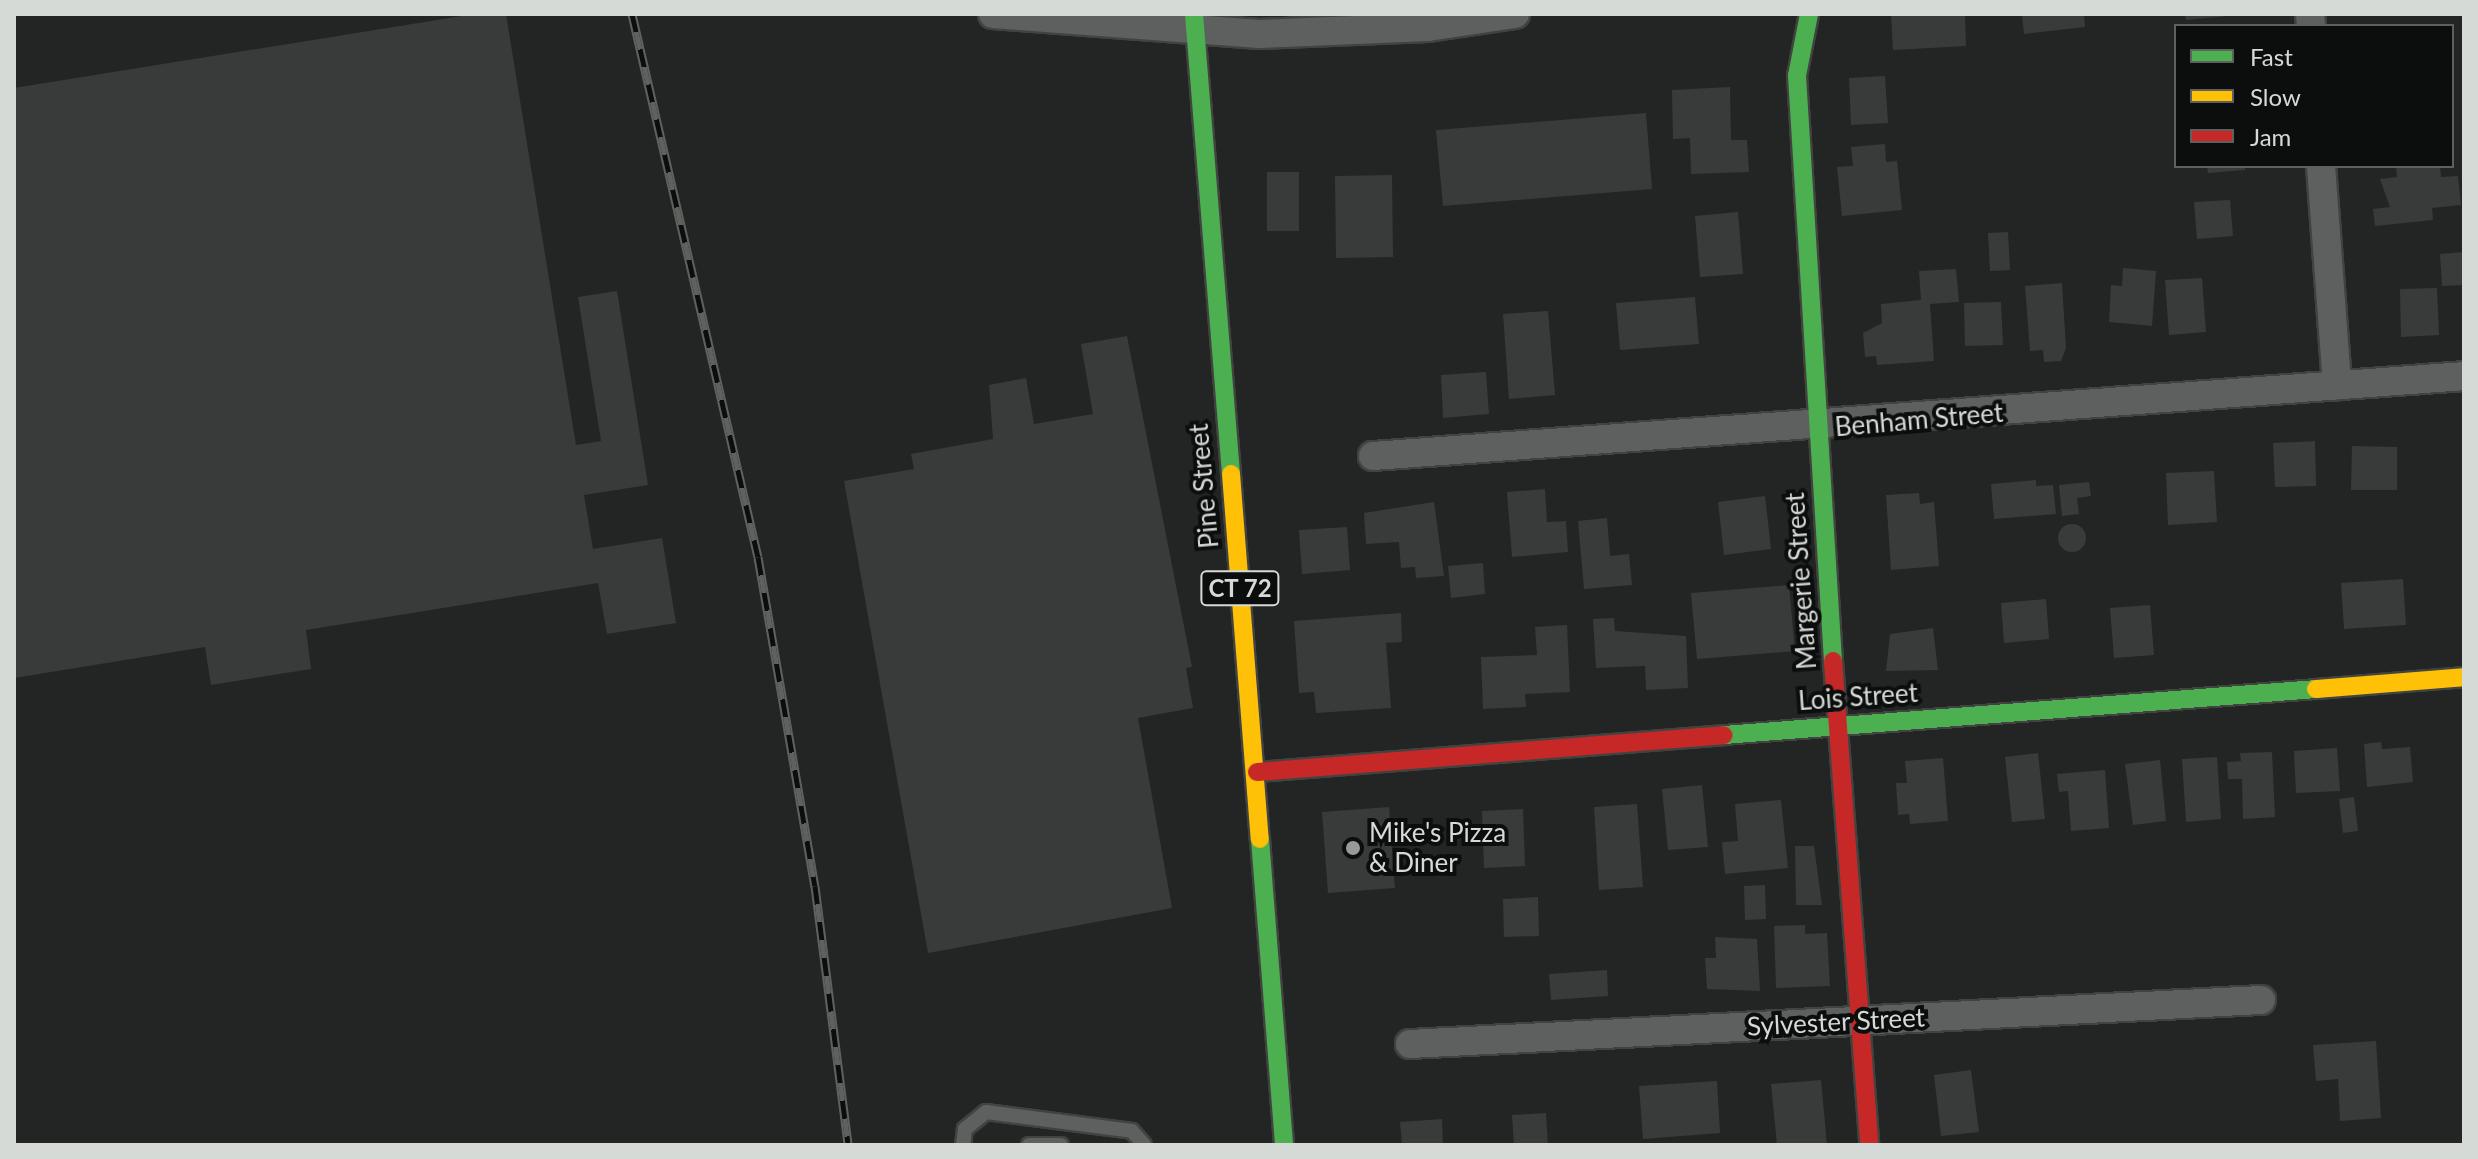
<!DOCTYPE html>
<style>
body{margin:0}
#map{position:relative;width:2478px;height:1159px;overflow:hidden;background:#222523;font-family:Lato,sans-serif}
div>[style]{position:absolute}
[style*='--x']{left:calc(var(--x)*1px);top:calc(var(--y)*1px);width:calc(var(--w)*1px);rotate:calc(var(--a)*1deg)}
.building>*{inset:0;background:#393b3a}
.round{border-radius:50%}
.roads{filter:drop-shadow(2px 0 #404340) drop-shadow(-2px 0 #404340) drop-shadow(0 2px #404340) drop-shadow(0 -2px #404340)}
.lane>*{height:14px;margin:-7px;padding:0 7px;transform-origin:7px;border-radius:7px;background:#5e605f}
.street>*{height:28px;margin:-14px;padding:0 14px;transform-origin:14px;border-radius:14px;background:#5e605f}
.fast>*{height:18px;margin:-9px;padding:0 9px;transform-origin:9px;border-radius:9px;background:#4caf50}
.slow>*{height:18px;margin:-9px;padding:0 9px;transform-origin:9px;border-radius:9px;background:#ffc107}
.jam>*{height:18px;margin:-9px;padding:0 9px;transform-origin:9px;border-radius:9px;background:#c62828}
.rail>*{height:9px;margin-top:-4.5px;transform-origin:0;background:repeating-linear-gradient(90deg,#0c0e0d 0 18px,#5f615f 0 36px);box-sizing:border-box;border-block:2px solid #5f615f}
.dots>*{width:22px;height:22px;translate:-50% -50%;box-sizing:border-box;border:4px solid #0c0e0d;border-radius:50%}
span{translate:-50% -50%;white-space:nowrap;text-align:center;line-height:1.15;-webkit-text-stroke:8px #0c0e0d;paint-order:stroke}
.shield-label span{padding:2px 6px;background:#0c0e0d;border:2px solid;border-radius:6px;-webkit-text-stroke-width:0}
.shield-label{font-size:24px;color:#d6dad7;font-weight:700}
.street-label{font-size:26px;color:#d6dad7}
.poi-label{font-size:26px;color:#d6dad7}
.left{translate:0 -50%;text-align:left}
.frame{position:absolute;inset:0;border:16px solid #d6dad7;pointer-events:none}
.legend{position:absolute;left:2174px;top:24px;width:280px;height:144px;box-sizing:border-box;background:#0c0e0d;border:2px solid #5d605e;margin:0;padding:10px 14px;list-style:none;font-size:24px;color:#d6dad7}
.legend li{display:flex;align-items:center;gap:16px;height:40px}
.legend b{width:40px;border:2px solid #5d605e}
</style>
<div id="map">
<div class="building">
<i style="clip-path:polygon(474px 14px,506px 14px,576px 445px,601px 441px,578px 297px,617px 291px,648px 485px,584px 495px,593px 549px,662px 538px,676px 623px,607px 634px,598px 583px,306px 630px,311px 669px,211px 685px,205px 647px,14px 678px,14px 88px)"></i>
<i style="clip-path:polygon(1891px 14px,1965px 14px,1966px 46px,1893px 50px)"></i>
<i style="clip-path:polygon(2022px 14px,2084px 14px,2085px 27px,2024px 34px)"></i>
<i style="clip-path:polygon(2185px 14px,2228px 14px,2228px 16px,2186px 20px)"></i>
<i style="clip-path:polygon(1885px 76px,1888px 123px,1851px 125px,1849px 78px)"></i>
<i style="clip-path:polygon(1730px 87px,1731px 140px,1747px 140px,1749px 172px,1691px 174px,1690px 138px,1673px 139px,1672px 90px)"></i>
<i style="clip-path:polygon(1646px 113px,1652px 189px,1443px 206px,1436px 130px)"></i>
<i style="clip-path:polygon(1885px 144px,1886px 162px,1897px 161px,1902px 210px,1842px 216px,1837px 167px,1853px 166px,1851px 147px)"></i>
<i style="clip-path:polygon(2207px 166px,2245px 166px,2245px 170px,2208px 173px)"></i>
<i style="clip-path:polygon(2396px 166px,2440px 166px,2441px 177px,2458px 176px,2461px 205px,2432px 208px,2433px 220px,2375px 226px,2373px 209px,2390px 207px,2380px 179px,2397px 177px)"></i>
<i style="clip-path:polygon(1267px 172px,1299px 172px,1299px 231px,1267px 231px)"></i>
<i style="clip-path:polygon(1392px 175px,1393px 257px,1336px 258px,1335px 176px)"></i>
<i style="clip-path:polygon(2230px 200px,2233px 236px,2197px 239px,2194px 202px)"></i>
<i style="clip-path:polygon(1738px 212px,1743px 274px,1700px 277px,1695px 216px)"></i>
<i style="clip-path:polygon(2008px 232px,2010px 270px,1990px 271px,1988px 233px)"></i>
<i style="clip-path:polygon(2464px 252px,2464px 285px,2442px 286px,2440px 254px)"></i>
<i style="clip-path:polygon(2123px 268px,2156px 271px,2152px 326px,2109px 322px,2111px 285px,2122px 286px)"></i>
<i style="clip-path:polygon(1956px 269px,1959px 302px,1930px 304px,1934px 361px,1877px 365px,1876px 356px,1865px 357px,1863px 333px,1882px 323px,1881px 304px,1921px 300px,1919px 271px)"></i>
<i style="clip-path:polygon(2202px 278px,2206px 332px,2169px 335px,2165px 280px)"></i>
<i style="clip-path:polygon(2062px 283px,2066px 348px,2061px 361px,2044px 362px,2043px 350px,2030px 351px,2025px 286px)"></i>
<i style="clip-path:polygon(2437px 288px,2439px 335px,2401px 337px,2400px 289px)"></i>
<i style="clip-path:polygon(1695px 297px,1699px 344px,1620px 350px,1616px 303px)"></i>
<i style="clip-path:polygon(2001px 302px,2003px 345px,1965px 346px,1964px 303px)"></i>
<i style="clip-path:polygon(1548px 311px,1555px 395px,1509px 399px,1503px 314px)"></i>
<i style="clip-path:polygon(1127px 336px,1192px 667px,1186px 668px,1193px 708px,1138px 718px,1172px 908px,928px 953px,844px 481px,914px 469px,911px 454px,993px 439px,989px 385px,1026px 378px,1034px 424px,1093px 414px,1081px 344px)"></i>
<i style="clip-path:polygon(1486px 372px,1489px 414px,1443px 418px,1441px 375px)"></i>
<i style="clip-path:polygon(2315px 441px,2316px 486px,2275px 487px,2273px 443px)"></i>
<i style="clip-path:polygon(2352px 446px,2397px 447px,2397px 490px,2351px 490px)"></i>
<i style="clip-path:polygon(2214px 471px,2217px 522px,2168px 525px,2166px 473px)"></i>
<i style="clip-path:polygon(2036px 480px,2036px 486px,2053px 485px,2056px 514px,1994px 519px,1991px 484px)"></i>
<i style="clip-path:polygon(2089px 482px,2091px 496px,2077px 498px,2079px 514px,2062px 516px,2059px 485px)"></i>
<i style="clip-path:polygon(1545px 489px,1547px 522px,1566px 521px,1568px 552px,1512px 557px,1507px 492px)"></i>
<i style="clip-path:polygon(1919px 493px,1920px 504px,1934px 502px,1939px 566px,1891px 570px,1886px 495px)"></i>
<i style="clip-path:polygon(1765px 496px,1771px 549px,1724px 555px,1718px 502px)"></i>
<i style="clip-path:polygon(1434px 502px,1444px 576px,1416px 578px,1415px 567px,1401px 568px,1399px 542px,1366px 544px,1364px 513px)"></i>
<i style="clip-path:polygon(1607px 518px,1610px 556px,1629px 554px,1632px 585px,1584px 589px,1578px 521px)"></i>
<i class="round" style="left:2058px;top:524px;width:28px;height:28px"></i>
<i style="clip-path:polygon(1347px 527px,1350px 570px,1302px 574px,1299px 530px)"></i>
<i style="clip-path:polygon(1483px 563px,1485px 594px,1451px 598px,1448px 566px)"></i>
<i style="clip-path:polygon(2403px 579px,2406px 625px,2344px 629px,2341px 583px)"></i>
<i style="clip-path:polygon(1789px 585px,1795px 651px,1697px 659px,1691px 593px)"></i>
<i style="clip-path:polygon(2046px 599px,2049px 639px,2004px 643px,2001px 603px)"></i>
<i style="clip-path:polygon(2150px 605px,2154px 655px,2114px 658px,2110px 608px)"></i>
<i style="clip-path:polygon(1401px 613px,1402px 642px,1386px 643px,1391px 708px,1316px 713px,1314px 692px,1299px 693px,1294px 621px)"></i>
<i style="clip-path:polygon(1614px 618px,1615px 631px,1686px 636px,1688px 688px,1646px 690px,1645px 666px,1596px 668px,1593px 619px)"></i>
<i style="clip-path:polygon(1567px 625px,1570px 692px,1525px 694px,1526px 707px,1483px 709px,1481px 657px,1537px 655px,1535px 627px)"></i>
<i style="clip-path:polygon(1933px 628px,1938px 670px,1886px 671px,1890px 634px)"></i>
<i style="clip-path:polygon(2381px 742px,2382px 749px,2410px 747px,2413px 782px,2367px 787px,2364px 744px)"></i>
<i style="clip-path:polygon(2337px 748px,2340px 791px,2296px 793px,2294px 751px)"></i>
<i style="clip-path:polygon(2272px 752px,2275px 817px,2243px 819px,2242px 779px,2228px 779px,2227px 762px,2241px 761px,2240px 753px)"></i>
<i style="clip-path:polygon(2038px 753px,2045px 819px,2012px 822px,2005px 757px)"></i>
<i style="clip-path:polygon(2217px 757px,2221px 819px,2186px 822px,2182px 759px)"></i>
<i style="clip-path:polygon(1943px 758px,1948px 821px,1910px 824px,1909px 814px,1898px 815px,1896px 783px,1907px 783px,1905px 761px)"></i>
<i style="clip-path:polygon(2160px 760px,2166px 821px,2133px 825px,2125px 764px)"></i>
<i style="clip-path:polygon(2105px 770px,2109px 828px,2071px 831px,2068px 791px,2059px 792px,2057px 774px)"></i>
<i style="clip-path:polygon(1702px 785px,1708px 847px,1668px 850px,1662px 789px)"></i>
<i style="clip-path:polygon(2354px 797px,2358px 831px,2343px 833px,2339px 799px)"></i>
<i style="clip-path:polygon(1781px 800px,1788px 868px,1725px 874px,1722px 842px,1738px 841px,1735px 804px)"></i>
<i style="clip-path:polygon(1637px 804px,1643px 887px,1599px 890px,1594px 807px)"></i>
<i style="clip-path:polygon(1389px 807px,1395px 888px,1328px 893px,1322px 812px)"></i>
<i style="clip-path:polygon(1523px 809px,1525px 866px,1484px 868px,1482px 811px)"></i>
<i style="clip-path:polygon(1795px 846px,1814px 846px,1822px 905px,1796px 905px)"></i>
<i style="clip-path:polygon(1765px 885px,1766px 919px,1745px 920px,1744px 886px)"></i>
<i style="clip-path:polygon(1538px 897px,1539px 936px,1504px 937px,1503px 899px)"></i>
<i style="clip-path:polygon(1805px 925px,1805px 934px,1827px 933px,1830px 986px,1776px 988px,1774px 926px)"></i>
<i style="clip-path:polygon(1715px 937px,1757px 939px,1760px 991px,1707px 989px,1705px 958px,1716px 958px)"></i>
<i style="clip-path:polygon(1607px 970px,1608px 996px,1551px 1000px,1549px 974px)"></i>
<i style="clip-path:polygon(2376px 1041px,2381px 1118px,2340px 1121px,2338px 1079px,2316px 1081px,2313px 1045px)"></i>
<i style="clip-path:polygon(1971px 1070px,1979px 1132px,1941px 1136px,1934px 1075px)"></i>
<i style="clip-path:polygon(1821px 1080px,1827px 1145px,1777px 1145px,1771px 1084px)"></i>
<i style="clip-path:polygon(1717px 1081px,1720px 1133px,1643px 1139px,1639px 1086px)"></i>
<i style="clip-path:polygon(1546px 1113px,1548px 1145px,1514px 1145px,1512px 1115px)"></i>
<i style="clip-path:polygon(1442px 1119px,1443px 1145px,1402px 1145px,1400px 1122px)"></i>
</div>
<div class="roads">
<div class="lane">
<i style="--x:963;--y:1145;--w:16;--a:-83"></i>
<i style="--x:965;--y:1129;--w:27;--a:-39"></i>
<i style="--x:986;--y:1112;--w:147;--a:7.4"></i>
<i style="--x:1132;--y:1131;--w:18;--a:49"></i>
<i style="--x:1029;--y:1145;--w:32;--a:0"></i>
</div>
<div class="street">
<i style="--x:993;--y:14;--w:267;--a:4.3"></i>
<i style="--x:1259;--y:34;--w:169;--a:-2.4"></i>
<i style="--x:1428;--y:27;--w:88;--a:-8.5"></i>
<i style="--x:2310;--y:14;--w:12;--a:85"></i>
<i style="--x:2321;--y:166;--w:220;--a:85.8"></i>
<i style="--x:1373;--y:456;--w:1094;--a:-4.19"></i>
<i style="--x:1410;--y:1044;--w:852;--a:-2.96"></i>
</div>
<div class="fast">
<i style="--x:1194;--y:14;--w:461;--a:85.4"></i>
<i style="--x:1809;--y:14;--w:63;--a:101"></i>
<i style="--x:1797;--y:76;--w:586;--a:86.48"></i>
<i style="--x:1724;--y:735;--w:594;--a:-4.44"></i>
<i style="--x:1260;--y:839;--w:307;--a:85.5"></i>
</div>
<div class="slow">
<i style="--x:1231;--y:474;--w:366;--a:85.5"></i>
<i style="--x:2316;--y:689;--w:148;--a:-4.6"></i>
</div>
<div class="jam">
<i style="--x:1833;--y:661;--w:485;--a:85.7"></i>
<i style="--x:1257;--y:772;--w:468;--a:-4.5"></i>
</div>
</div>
<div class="rail">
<i style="--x:632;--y:14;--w:557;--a:76.94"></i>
<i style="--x:758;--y:557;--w:334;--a:80.2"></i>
<i style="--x:815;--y:886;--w:261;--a:82.7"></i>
</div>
<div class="dots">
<i style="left:1353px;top:848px;background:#979b98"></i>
</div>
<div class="shield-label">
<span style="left:1240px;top:588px">CT 72</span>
</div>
<div class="street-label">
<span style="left:1919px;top:420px;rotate:-5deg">Benham Street</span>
<span style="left:1204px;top:486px;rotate:-95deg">Pine Street</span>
<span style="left:1801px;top:581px;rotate:-94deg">Margerie Street</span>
<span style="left:1858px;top:697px;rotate:-4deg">Lois Street</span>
<span style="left:1836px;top:1022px;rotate:-3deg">Sylvester Street</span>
</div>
<div class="poi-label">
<span class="left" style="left:1369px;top:848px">Mike's Pizza<br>&amp; Diner</span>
</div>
<div class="frame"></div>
<ul class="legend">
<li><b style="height:10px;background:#4caf50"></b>Fast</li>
<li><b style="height:10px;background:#ffc107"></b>Slow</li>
<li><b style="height:10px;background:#c62828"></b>Jam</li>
</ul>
</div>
